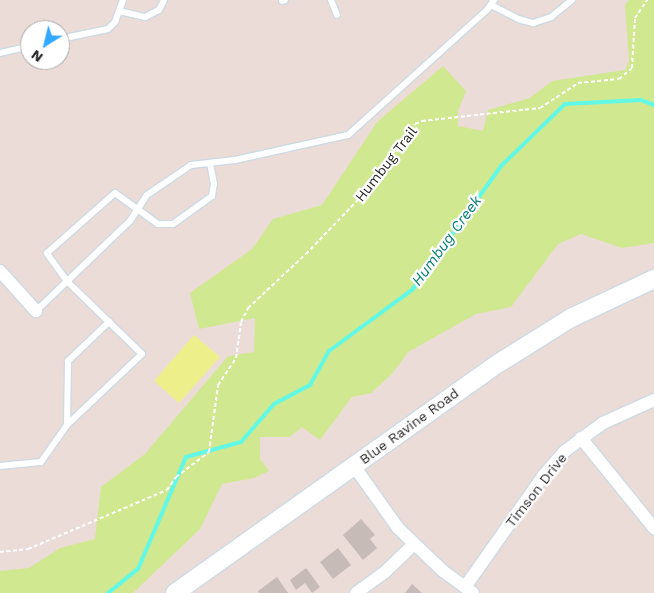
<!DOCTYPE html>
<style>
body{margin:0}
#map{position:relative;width:654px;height:593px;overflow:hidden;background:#ecdcd8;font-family:"Work Sans",sans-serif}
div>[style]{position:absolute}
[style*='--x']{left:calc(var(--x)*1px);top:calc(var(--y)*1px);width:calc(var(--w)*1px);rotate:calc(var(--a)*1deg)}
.green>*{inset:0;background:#d0e88f}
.pitch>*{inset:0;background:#edf08a}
.stream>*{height:4px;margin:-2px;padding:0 2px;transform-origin:2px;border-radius:2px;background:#61f8e5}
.building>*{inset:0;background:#c6bbb7}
.path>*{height:2px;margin-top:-1px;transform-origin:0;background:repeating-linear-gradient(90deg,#fff 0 4px,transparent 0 6.5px)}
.roads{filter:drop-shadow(1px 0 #cddae3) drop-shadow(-1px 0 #cddae3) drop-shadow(0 1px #cddae3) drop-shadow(0 -1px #cddae3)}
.service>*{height:6px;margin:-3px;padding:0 3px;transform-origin:3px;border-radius:3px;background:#fff}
.minor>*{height:12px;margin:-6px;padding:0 6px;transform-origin:6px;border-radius:6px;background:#fff}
.secondary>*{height:18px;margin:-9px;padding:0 9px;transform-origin:9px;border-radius:9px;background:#fff}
span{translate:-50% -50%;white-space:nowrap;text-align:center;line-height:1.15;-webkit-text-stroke:4.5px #fff;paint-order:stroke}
.street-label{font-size:14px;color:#282828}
.water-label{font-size:15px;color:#067e78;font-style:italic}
.north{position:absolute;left:20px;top:20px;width:50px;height:50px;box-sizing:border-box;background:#fff;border:1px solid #a9a9a9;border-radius:50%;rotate:216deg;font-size:14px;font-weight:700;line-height:20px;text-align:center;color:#282828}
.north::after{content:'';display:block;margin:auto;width:18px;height:22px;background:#32a8ff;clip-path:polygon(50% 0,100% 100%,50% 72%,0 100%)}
</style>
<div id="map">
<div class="green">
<i style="clip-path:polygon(629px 0,654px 0,654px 243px,622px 248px,581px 234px,558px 244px,511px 307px,476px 314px,408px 352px,392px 374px,371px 393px,352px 397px,320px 440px,302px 427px,290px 437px,260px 437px,260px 459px,269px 471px,254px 478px,222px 484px,200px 529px,133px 593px,0 593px,0 571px,29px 568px,60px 548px,95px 539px,101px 487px,145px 454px,228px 356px,254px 352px,255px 318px,199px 329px,190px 293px,252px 249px,273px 219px,322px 205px,377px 122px,443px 66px,466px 91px,458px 111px,458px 126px,483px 131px,488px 110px,530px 98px,552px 81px,625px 70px,629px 61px,625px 5px)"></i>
</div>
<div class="pitch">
<i style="clip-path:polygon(194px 335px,220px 357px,179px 403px,154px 381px)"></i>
</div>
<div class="stream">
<i style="--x:108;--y:593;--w:38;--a:-39"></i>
<i style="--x:138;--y:569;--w:122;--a:-66.8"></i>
<i style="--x:186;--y:457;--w:57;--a:-15.3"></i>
<i style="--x:241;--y:442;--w:50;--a:-49"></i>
<i style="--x:274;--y:404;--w:41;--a:-27.8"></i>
<i style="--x:310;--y:385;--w:39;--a:-61"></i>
<i style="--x:329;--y:351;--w:104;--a:-36.4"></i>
<i style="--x:413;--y:289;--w:151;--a:-54.4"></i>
<i style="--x:501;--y:166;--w:89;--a:-44.1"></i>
<i style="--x:565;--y:104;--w:76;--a:-3"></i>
<i style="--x:641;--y:100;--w:14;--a:21"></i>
</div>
<div class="building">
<i style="clip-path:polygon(361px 519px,375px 535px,370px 539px,377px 548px,363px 560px,343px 535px)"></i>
<i style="clip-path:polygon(338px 548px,351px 565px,333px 579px,320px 562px)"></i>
<i style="clip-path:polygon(306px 568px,320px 587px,312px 593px,305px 583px,296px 590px,290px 580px)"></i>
<i style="clip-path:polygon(277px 577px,288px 593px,259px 593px,258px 591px)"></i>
<i style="clip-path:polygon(412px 584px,422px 593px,405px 593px)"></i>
</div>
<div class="path">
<i style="--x:0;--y:552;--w:28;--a:-6"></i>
<i style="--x:28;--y:549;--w:151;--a:-23"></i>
<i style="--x:167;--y:490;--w:16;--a:-55"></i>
<i style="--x:176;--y:477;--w:41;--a:-37.1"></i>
<i style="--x:209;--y:452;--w:68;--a:-82.3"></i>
<i style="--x:218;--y:385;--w:32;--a:-56"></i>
<i style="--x:236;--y:358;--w:36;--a:-82"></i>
<i style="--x:241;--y:322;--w:16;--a:-63"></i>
<i style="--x:248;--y:308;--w:79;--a:-43"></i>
<i style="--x:306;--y:254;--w:104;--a:-46.2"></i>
<i style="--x:378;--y:179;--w:66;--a:-56.1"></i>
<i style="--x:415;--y:124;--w:8;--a:-23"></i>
<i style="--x:422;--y:121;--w:119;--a:-6.3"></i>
<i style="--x:540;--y:108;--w:45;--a:-33.3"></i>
<i style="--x:578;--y:83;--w:41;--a:-5.6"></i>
<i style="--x:619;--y:79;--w:17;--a:-40"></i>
<i style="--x:632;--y:68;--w:50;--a:-86.6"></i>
<i style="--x:635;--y:18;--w:22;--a:-56"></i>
</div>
<div class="roads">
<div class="service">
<i style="--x:331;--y:0;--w:16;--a:68"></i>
<i style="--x:282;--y:1;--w:3;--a:-18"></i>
<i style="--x:491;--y:5;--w:30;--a:27"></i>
<i style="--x:518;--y:19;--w:16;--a:15"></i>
<i style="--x:533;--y:23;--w:19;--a:-18"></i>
<i style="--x:551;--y:17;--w:27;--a:-39"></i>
<i style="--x:119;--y:11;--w:27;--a:13"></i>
<i style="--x:145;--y:17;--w:16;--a:-27"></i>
<i style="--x:159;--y:10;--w:11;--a:-63"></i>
<i style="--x:60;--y:39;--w:49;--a:-11.8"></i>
<i style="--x:108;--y:29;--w:10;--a:-45"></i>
<i style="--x:115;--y:22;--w:23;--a:-70"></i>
<i style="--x:0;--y:53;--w:31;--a:-13"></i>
<i style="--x:36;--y:311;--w:130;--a:-43.8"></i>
<i style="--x:130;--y:221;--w:31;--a:-57"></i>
<i style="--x:147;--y:195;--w:53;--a:-34.3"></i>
<i style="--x:191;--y:165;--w:44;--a:-6.5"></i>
<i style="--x:235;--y:160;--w:116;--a:-12.5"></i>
<i style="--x:348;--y:135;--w:187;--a:-42"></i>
<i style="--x:487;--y:10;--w:12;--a:-55"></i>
<i style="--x:109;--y:322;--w:59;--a:-135.7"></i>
<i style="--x:67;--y:281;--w:34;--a:-126"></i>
<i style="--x:47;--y:253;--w:91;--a:-41.4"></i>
<i style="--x:115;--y:193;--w:53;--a:35.8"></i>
<i style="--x:158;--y:224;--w:15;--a:0"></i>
<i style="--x:173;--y:224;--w:48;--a:-35.7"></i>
<i style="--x:212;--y:196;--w:12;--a:-81"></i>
<i style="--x:214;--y:184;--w:21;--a:-101"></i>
<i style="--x:109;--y:322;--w:46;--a:44.1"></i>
<i style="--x:142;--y:354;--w:103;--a:136.6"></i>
<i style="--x:67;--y:425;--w:64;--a:-89.1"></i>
<i style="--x:68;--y:361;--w:57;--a:-43.6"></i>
<i style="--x:0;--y:466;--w:41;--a:-5.6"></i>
<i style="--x:41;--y:462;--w:45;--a:-54.9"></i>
</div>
<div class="minor">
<i style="--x:0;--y:271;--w:54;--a:48"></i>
<i style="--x:581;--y:438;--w:116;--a:51"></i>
<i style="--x:354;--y:466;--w:76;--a:54.6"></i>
<i style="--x:398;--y:528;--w:62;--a:43.7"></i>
<i style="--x:443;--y:571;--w:37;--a:36"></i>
<i style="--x:465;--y:587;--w:137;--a:-54.8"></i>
<i style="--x:544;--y:475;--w:32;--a:-49"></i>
<i style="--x:565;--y:451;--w:47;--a:-36.4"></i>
<i style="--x:603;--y:423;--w:56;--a:-24.3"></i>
<i style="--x:356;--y:593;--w:36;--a:-36"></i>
<i style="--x:385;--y:572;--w:39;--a:-44"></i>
</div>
<div class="secondary">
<i style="--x:175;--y:593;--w:397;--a:-35.4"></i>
<i style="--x:499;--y:363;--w:85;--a:-32"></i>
<i style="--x:571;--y:318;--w:92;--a:-25.2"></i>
</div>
</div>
<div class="street-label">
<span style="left:386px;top:164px;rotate:-52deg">Humbug Trail</span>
<span style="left:409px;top:426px;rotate:-36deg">Blue Ravine Road</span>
<span style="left:536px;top:490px;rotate:-52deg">Timson Drive</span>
</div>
<div class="water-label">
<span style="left:447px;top:241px;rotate:-54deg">Humbug Creek</span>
</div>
<div class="north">N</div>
</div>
